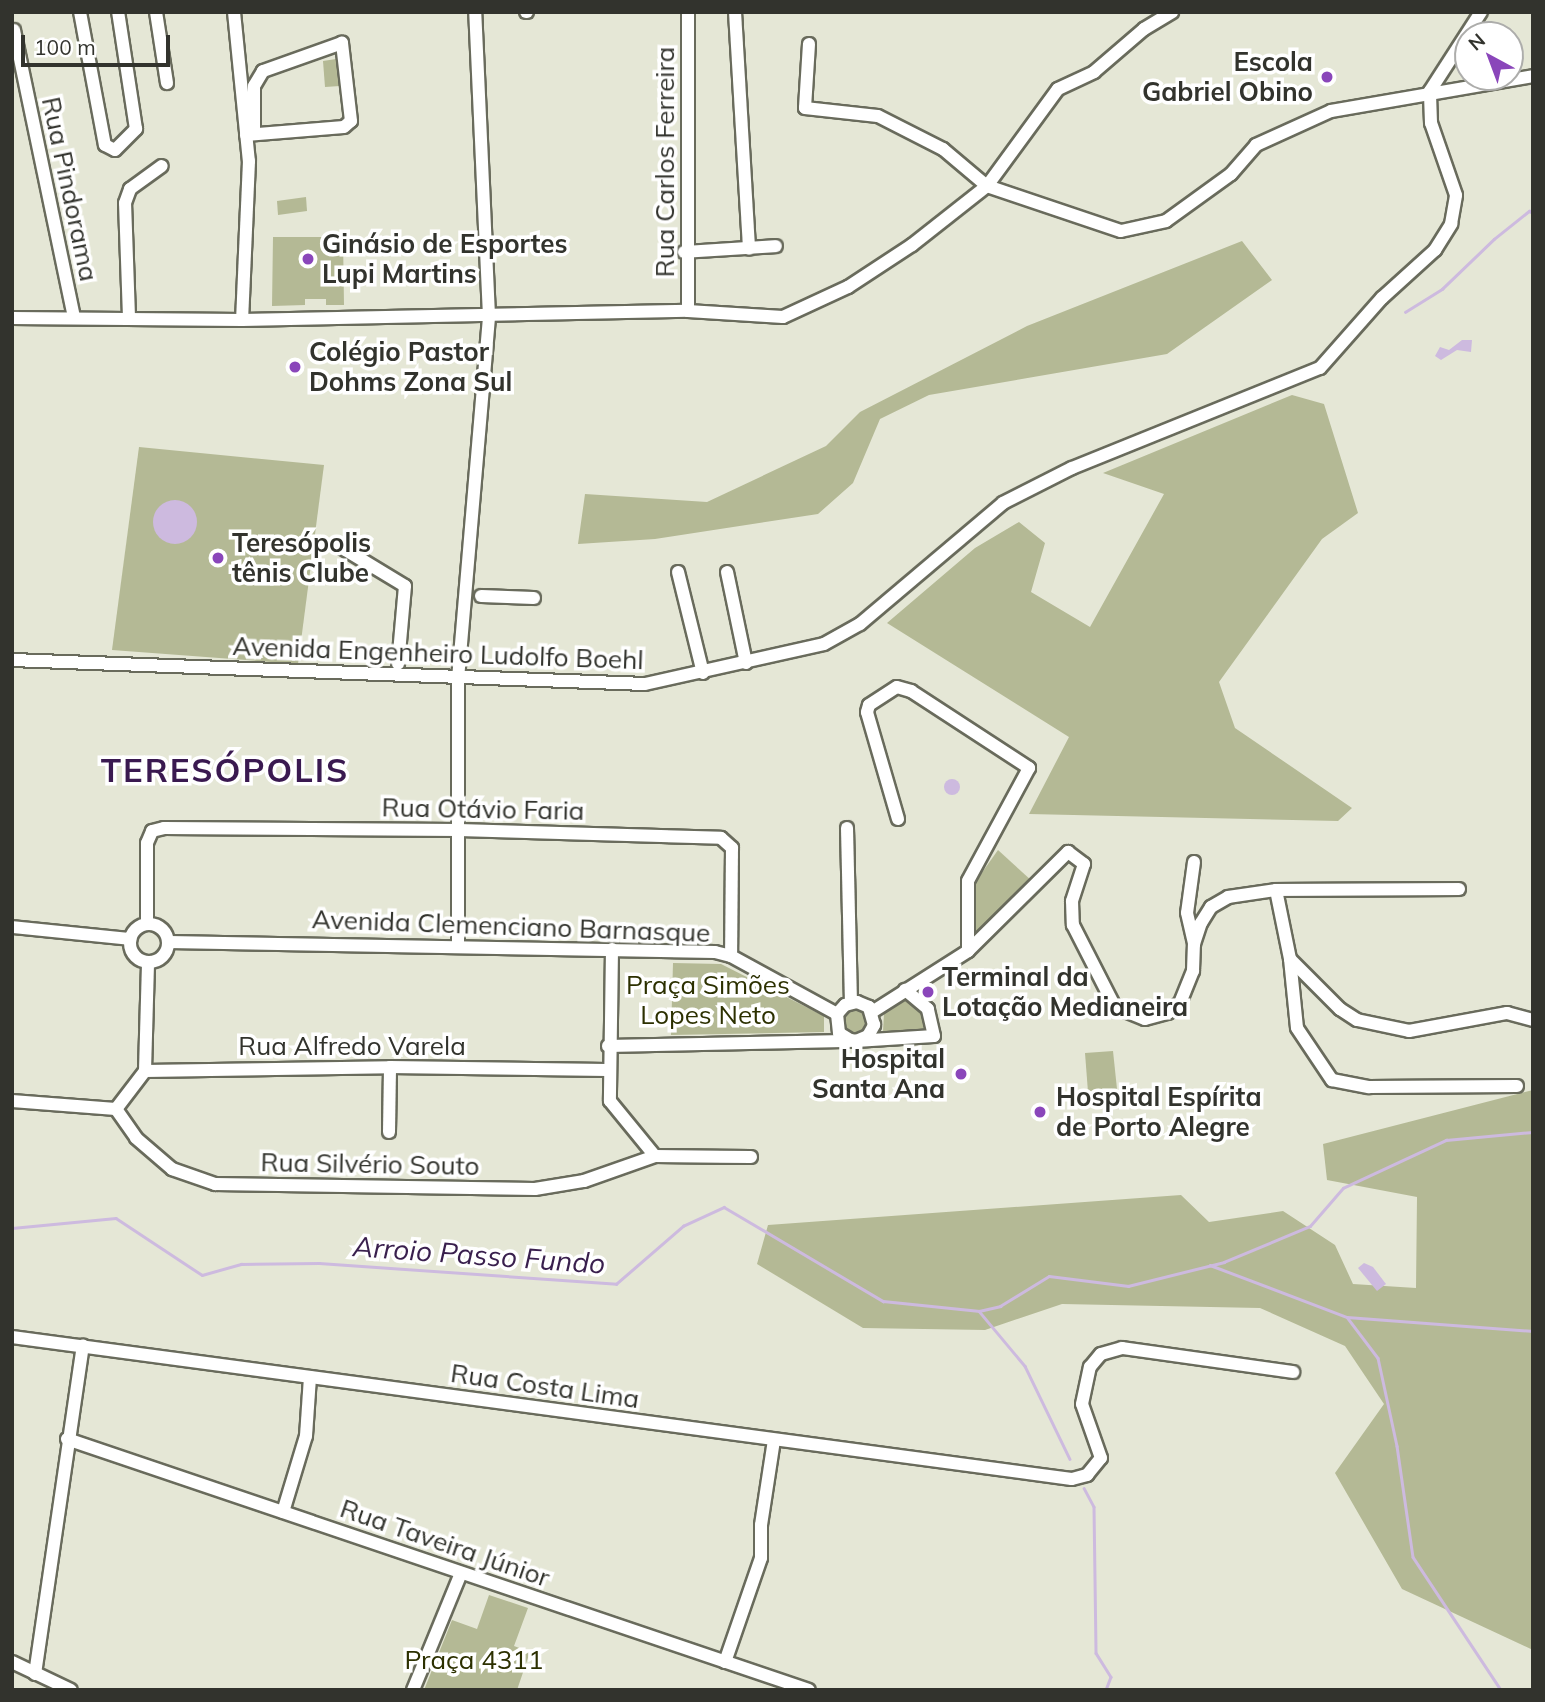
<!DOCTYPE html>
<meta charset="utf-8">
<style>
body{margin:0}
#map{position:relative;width:1545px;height:1702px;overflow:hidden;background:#e5e7d6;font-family:Mulish,sans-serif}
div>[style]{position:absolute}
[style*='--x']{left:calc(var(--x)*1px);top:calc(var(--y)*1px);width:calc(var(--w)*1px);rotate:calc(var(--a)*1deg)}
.green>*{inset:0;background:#b4b995}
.water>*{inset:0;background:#cdbadf}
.round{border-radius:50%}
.stream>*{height:2.5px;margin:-1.25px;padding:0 1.25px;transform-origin:1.25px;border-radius:1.25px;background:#cdbadf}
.roads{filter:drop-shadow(2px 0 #696b5c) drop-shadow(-2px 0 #696b5c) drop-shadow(0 2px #696b5c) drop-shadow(0 -2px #696b5c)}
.minor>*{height:12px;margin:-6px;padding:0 6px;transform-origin:6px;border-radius:6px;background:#fff}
.minor>.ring{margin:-6px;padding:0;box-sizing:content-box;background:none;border:12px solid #fff;border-radius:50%}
.dots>*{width:19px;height:19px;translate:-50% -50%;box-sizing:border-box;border:4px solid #fff;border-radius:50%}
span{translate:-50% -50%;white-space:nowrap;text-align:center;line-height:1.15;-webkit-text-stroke:7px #fff;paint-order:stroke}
.poi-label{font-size:26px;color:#32332d;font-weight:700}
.right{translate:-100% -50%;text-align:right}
.left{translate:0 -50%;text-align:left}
.street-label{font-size:26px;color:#32332d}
.park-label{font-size:26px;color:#2c3000}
.water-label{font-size:28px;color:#391f4d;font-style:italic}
.district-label{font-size:33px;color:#3a1950;font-weight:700;letter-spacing:2px}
.frame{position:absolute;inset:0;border:14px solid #32332d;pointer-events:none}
.north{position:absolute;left:1454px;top:21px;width:70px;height:70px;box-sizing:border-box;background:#fff;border:2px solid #adadab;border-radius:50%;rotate:319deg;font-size:19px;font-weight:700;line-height:28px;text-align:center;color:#32332d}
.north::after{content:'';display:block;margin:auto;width:24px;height:32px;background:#8a46ba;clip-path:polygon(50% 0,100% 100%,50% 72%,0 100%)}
.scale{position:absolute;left:21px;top:35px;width:149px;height:32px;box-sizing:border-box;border:4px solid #32332d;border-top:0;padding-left:9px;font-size:21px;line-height:24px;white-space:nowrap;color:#32332d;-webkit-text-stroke:5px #fff;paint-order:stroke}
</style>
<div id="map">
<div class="green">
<i style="clip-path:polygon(336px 59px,340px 86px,325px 87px,323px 61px)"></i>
<i style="clip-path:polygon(306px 197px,307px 211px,278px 215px,277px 201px)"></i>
<i style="clip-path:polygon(273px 237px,343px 237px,344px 305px,326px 305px,326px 299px,305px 299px,305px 305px,272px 306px)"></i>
<i style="clip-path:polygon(1242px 241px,1272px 280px,1167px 354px,929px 395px,880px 419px,853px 483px,818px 514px,655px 539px,578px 544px,585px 494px,707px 502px,826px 446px,860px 412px,1027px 326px)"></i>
<i style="clip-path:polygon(1292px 395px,1324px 404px,1358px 513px,1322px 539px,1219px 682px,1235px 728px,1352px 808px,1338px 821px,1029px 814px,1069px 737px,887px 623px,975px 548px,1019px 522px,1045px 543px,1031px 592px,1090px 627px,1164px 494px,1103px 473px)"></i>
<i style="clip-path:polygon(139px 447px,324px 465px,298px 664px,112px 650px)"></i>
<i style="clip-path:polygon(998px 850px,1032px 881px,976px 932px,976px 881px)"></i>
<i style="clip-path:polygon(673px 963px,721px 964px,824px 1016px,824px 1032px,671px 1035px)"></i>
<i style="clip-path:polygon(906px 997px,922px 1009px,929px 1029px,883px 1032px,884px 1013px)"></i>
<i style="clip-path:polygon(862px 1007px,870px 1024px,861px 1036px,846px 1034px,840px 1016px)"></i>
<i style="clip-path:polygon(1113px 1051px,1117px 1089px,1088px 1092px,1085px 1053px)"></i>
<i style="clip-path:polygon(1533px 1090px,1533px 1650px,1402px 1589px,1335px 1473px,1384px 1404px,1345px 1346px,1260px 1308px,1062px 1304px,985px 1330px,863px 1328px,757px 1264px,768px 1225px,1181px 1195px,1209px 1222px,1283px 1211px,1335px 1245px,1353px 1284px,1416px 1288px,1417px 1197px,1327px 1180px,1323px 1144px)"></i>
<i style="clip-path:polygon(489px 1595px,528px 1608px,514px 1646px,530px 1652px,517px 1690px,424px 1690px,452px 1620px,477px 1629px)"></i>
</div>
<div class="water">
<i style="clip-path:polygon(1462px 340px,1472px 340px,1471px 352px,1457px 350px,1441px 360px,1435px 356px,1440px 347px,1449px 350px)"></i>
<i class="round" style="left:153px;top:500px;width:44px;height:44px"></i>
<i class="round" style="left:944px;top:779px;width:16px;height:16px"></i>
<i style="clip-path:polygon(1364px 1263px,1373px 1267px,1386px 1284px,1377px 1291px,1358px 1268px)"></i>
</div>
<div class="stream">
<i style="--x:1405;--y:312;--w:44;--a:-31.9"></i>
<i style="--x:1442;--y:289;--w:72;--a:-43.9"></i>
<i style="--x:1494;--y:239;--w:45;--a:-38.7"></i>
<i style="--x:1529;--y:211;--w:4;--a:27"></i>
<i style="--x:12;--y:1228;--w:104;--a:-5.5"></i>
<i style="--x:116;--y:1218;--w:103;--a:33.5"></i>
<i style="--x:202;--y:1275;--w:41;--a:-15.8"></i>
<i style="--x:241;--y:1264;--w:78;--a:-0.7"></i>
<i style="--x:319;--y:1263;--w:298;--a:4"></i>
<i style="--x:616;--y:1284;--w:89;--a:-40.9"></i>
<i style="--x:683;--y:1226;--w:45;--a:-24.9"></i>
<i style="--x:724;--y:1207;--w:185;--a:30.6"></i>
<i style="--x:883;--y:1301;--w:97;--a:5.9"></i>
<i style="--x:979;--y:1311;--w:22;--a:-13"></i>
<i style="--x:1000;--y:1306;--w:57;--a:-31.5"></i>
<i style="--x:1049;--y:1276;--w:80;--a:7.2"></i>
<i style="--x:1128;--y:1286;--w:99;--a:-14"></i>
<i style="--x:1224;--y:1262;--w:93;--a:-22.7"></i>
<i style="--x:1310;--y:1226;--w:50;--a:-49"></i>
<i style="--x:1343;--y:1188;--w:114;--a:-25"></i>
<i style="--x:1446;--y:1140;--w:87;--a:-5.3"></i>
<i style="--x:1210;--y:1265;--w:147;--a:20.8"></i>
<i style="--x:1347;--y:1317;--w:187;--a:4.3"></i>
<i style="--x:979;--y:1311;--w:72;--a:50.1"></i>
<i style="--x:1025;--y:1366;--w:103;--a:64.2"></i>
<i style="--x:1347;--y:1317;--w:51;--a:52.9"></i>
<i style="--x:1378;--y:1358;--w:90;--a:77.8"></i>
<i style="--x:1397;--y:1446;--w:112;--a:81.8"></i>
<i style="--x:1413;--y:1557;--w:159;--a:56.5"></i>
<i style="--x:1084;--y:1488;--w:21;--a:62"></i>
<i style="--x:1094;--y:1507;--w:146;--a:89.2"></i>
<i style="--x:1096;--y:1653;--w:28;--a:58"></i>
<i style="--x:1111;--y:1677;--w:14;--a:111"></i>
</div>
<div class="roads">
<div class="minor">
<i style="--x:80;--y:12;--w:135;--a:79.4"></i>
<i style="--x:105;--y:145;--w:11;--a:27"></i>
<i style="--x:115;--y:150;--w:30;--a:-45"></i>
<i style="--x:136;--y:129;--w:118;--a:-98.7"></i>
<i style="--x:156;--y:12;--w:72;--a:81.2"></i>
<i style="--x:234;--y:12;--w:150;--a:84.3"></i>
<i style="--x:249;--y:161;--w:159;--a:92.5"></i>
<i style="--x:526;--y:12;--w:1;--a:0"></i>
<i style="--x:735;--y:12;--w:237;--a:86.6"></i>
<i style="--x:14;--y:30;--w:292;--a:78.2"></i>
<i style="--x:809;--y:44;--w:64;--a:93.6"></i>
<i style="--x:805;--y:108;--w:73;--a:6.3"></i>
<i style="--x:878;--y:116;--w:73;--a:26.9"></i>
<i style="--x:943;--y:149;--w:57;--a:40.1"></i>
<i style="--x:987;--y:186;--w:141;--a:18.6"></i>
<i style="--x:1121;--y:231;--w:46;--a:-12.5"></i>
<i style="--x:1166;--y:221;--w:80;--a:-35.9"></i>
<i style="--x:1231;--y:174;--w:38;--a:-49"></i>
<i style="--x:1256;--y:145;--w:82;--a:-24.4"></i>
<i style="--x:1331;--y:111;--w:205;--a:-9.8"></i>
<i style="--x:246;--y:135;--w:98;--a:-4.7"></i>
<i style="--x:344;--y:127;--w:9;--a:-41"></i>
<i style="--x:351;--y:121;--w:79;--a:-96.6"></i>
<i style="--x:342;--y:43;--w:84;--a:160.5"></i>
<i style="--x:263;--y:71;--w:17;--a:121"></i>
<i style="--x:254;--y:86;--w:48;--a:90"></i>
<i style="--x:684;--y:252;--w:92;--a:-3.7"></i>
<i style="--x:688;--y:311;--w:299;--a:-90"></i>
<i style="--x:129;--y:317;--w:114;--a:-92"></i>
<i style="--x:125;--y:203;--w:15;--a:-70"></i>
<i style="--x:130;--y:189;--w:39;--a:-36"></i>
<i style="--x:12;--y:318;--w:230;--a:0.5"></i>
<i style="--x:242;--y:320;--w:446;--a:-1.2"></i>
<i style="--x:688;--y:311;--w:95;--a:3.6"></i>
<i style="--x:783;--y:317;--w:72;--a:-24.8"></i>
<i style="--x:848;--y:287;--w:77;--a:-33.3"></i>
<i style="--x:912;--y:245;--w:95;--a:-38.2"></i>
<i style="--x:987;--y:186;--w:120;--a:-53.8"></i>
<i style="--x:1058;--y:89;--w:40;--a:-25"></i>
<i style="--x:1094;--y:72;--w:66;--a:-40.7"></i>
<i style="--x:1144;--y:29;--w:33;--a:-31"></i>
<i style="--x:339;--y:546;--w:77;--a:31.2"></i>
<i style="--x:405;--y:586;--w:78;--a:95.1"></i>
<i style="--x:678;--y:572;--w:104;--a:76.1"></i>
<i style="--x:727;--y:572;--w:93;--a:78.2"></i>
<i style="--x:481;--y:596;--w:53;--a:2.2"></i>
<i style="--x:12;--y:660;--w:633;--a:2.17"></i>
<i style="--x:645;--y:684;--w:183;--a:-12.6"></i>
<i style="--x:824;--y:644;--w:41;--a:-29.1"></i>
<i style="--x:860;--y:624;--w:187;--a:-40.2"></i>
<i style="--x:1003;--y:503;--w:77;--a:-26.9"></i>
<i style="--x:1072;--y:468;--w:267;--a:-22"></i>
<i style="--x:1320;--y:368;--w:94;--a:-48.5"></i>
<i style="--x:1382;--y:298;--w:72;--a:-42.2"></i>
<i style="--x:1435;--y:250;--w:31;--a:-58"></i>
<i style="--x:1451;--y:224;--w:29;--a:-80"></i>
<i style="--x:1456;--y:195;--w:76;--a:-109.1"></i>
<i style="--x:1431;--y:123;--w:32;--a:-92"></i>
<i style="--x:1430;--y:91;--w:94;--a:-57.2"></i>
<i style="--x:898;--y:819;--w:111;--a:-106.2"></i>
<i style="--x:867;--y:712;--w:7;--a:-74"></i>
<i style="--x:869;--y:705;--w:33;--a:-33"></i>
<i style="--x:897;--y:687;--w:15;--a:16"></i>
<i style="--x:911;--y:691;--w:141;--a:33.1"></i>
<i style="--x:1029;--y:768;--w:128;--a:118.4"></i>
<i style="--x:968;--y:881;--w:70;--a:90"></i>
<i style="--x:847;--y:828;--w:174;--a:88.7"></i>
<i style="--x:1194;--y:862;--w:51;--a:97.8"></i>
<i style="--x:1187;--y:913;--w:32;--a:77"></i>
<i style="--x:1276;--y:890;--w:70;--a:78.5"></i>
<i style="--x:1290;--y:959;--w:71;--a:45"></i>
<i style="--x:1340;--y:1009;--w:20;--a:33"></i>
<i style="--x:1357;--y:1020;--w:53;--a:11.9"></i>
<i style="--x:1409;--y:1031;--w:100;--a:-10.4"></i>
<i style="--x:1507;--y:1013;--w:27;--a:15"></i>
<i style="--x:147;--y:923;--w:80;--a:-90"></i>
<i style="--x:147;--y:843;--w:13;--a:-67"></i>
<i style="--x:152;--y:831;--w:12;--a:-14"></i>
<i style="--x:164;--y:828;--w:295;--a:0.4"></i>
<i style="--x:459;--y:830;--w:262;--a:1.7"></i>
<i style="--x:721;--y:838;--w:15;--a:42"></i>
<i style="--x:732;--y:848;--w:108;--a:90.5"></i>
<i class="ring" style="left:130px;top:924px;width:26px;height:26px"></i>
<i style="--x:12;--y:927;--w:119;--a:5.8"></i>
<i style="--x:169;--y:942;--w:546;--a:1.05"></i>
<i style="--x:715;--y:952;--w:16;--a:14"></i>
<i style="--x:731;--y:956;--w:121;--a:28.7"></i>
<i style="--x:458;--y:944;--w:265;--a:-90"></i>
<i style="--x:458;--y:679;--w:364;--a:-85.1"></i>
<i style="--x:489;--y:316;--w:304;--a:-92.6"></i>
<i style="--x:612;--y:949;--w:152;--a:90.8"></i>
<i style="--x:610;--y:1101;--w:71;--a:50.7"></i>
<i style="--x:1290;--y:959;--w:69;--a:84.2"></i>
<i style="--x:1297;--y:1028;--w:63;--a:56.1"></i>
<i style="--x:1332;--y:1080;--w:38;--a:11"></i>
<i style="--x:1369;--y:1087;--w:148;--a:-0.4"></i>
<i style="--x:872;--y:1012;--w:114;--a:-32.4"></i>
<i style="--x:968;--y:951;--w:141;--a:-44.7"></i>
<i style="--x:1068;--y:852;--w:20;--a:37"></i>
<i style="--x:1084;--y:864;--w:39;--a:108"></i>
<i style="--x:1072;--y:901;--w:24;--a:88"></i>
<i style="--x:1073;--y:925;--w:92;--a:62.9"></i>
<i style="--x:1115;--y:1007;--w:32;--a:22"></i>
<i style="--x:1145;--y:1019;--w:24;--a:-15"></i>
<i style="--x:1168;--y:1013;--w:16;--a:-40"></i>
<i style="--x:1180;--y:1003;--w:35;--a:-68"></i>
<i style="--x:1193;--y:971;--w:27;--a:-88"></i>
<i style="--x:1194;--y:944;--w:22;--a:-72"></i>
<i style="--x:1201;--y:923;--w:19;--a:-58"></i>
<i style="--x:1211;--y:907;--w:20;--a:-30"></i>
<i style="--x:1228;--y:897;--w:49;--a:-8.3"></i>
<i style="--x:1276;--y:890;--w:183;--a:-0.3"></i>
<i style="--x:608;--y:1046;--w:248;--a:-1.2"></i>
<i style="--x:856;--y:1041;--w:13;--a:-23"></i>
<i style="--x:868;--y:1036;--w:13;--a:-61"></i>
<i style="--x:874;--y:1025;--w:19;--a:-106"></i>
<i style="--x:869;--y:1007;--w:13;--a:-157"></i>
<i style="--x:857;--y:1002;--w:12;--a:166"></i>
<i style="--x:845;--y:1005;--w:12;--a:132"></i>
<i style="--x:837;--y:1014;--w:19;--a:84"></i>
<i style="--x:839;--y:1033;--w:13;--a:32"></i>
<i style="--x:850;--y:1040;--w:6;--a:9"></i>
<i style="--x:856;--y:1041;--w:78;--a:-3.7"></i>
<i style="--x:934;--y:1036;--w:28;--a:-103"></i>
<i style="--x:928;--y:1009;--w:30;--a:-140"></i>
<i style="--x:145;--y:1071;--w:245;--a:-0.9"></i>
<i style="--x:390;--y:1067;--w:217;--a:0.8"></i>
<i style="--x:145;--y:1071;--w:109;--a:-88.4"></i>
<i style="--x:12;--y:1101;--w:104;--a:4.4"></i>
<i style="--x:116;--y:1109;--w:35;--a:55"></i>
<i style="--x:136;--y:1138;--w:48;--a:40.7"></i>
<i style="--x:172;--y:1169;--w:46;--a:19.2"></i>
<i style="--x:215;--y:1184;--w:320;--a:0.9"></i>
<i style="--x:535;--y:1189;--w:50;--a:-9.3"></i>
<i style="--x:584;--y:1181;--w:75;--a:-19.4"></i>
<i style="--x:655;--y:1156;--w:96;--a:0.6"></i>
<i style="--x:116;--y:1109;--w:48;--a:-52.7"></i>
<i style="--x:389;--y:1132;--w:65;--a:-89.1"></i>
<i style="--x:12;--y:1337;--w:1069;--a:7.63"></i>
<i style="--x:1072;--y:1479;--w:16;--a:-15"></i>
<i style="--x:1087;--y:1475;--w:22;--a:-51"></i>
<i style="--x:1101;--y:1458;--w:57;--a:-109.4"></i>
<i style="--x:1082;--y:1404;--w:38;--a:-78"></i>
<i style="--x:1090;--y:1367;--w:17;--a:-50"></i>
<i style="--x:1101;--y:1354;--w:22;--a:-16"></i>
<i style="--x:1122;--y:1348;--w:173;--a:8"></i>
<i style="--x:67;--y:1439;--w:783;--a:18.69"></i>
<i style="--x:283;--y:1512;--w:79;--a:-73.2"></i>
<i style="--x:306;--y:1436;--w:59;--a:-86.1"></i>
<i style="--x:12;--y:1662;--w:65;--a:25.4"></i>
<i style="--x:725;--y:1662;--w:110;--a:-70.9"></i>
<i style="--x:761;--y:1558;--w:33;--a:-90"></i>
<i style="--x:761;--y:1525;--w:86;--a:-81.3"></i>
<i style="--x:35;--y:1674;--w:332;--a:-81.7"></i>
<i style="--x:413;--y:1690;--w:126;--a:-67.7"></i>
</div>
</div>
<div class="dots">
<i style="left:1327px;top:77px;background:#8a46ba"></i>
<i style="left:308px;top:259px;background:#8a46ba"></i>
<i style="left:295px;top:367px;background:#8a46ba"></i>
<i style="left:218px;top:558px;background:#8a46ba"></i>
<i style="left:928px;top:992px;background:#8a46ba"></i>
<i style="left:961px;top:1074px;background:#8a46ba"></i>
<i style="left:1040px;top:1112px;background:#8a46ba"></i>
</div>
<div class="poi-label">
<span class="right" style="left:1313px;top:77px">Escola<br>Gabriel Obino</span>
<span class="left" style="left:322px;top:259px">Ginásio de Esportes<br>Lupi Martins</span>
<span class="left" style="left:309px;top:367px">Colégio Pastor<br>Dohms Zona Sul</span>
<span class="left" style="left:232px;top:558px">Teresópolis<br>tênis Clube</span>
<span class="left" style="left:942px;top:992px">Terminal da<br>Lotação Medianeira</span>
<span class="right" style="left:945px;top:1074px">Hospital<br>Santa Ana</span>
<span class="left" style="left:1056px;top:1112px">Hospital Espírita<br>de Porto Alegre</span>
</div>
<div class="street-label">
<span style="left:665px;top:162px;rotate:-90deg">Rua Carlos Ferreira</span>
<span style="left:70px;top:189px;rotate:78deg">Rua Pindorama</span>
<span style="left:438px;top:653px;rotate:2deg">Avenida Engenheiro Ludolfo Boehl</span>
<span style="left:483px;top:809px;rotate:1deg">Rua Otávio Faria</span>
<span style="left:511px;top:926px;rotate:2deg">Avenida Clemenciano Barnasque</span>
<span style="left:352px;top:1046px">Rua Alfredo Varela</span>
<span style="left:370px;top:1164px;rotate:1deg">Rua Silvério Souto</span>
<span style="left:545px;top:1386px;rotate:8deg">Rua Costa Lima</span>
<span style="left:445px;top:1543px;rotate:19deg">Rua Taveira Júnior</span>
</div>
<div class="park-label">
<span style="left:708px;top:1000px">Praça Simões<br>Lopes Neto</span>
<span style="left:474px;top:1660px">Praça 4311</span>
</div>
<div class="water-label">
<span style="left:479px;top:1255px;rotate:4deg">Arroio Passo Fundo</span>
</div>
<div class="district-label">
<span style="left:225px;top:770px">TERESÓPOLIS</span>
</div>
<div class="frame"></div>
<div class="north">N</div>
<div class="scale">100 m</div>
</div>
